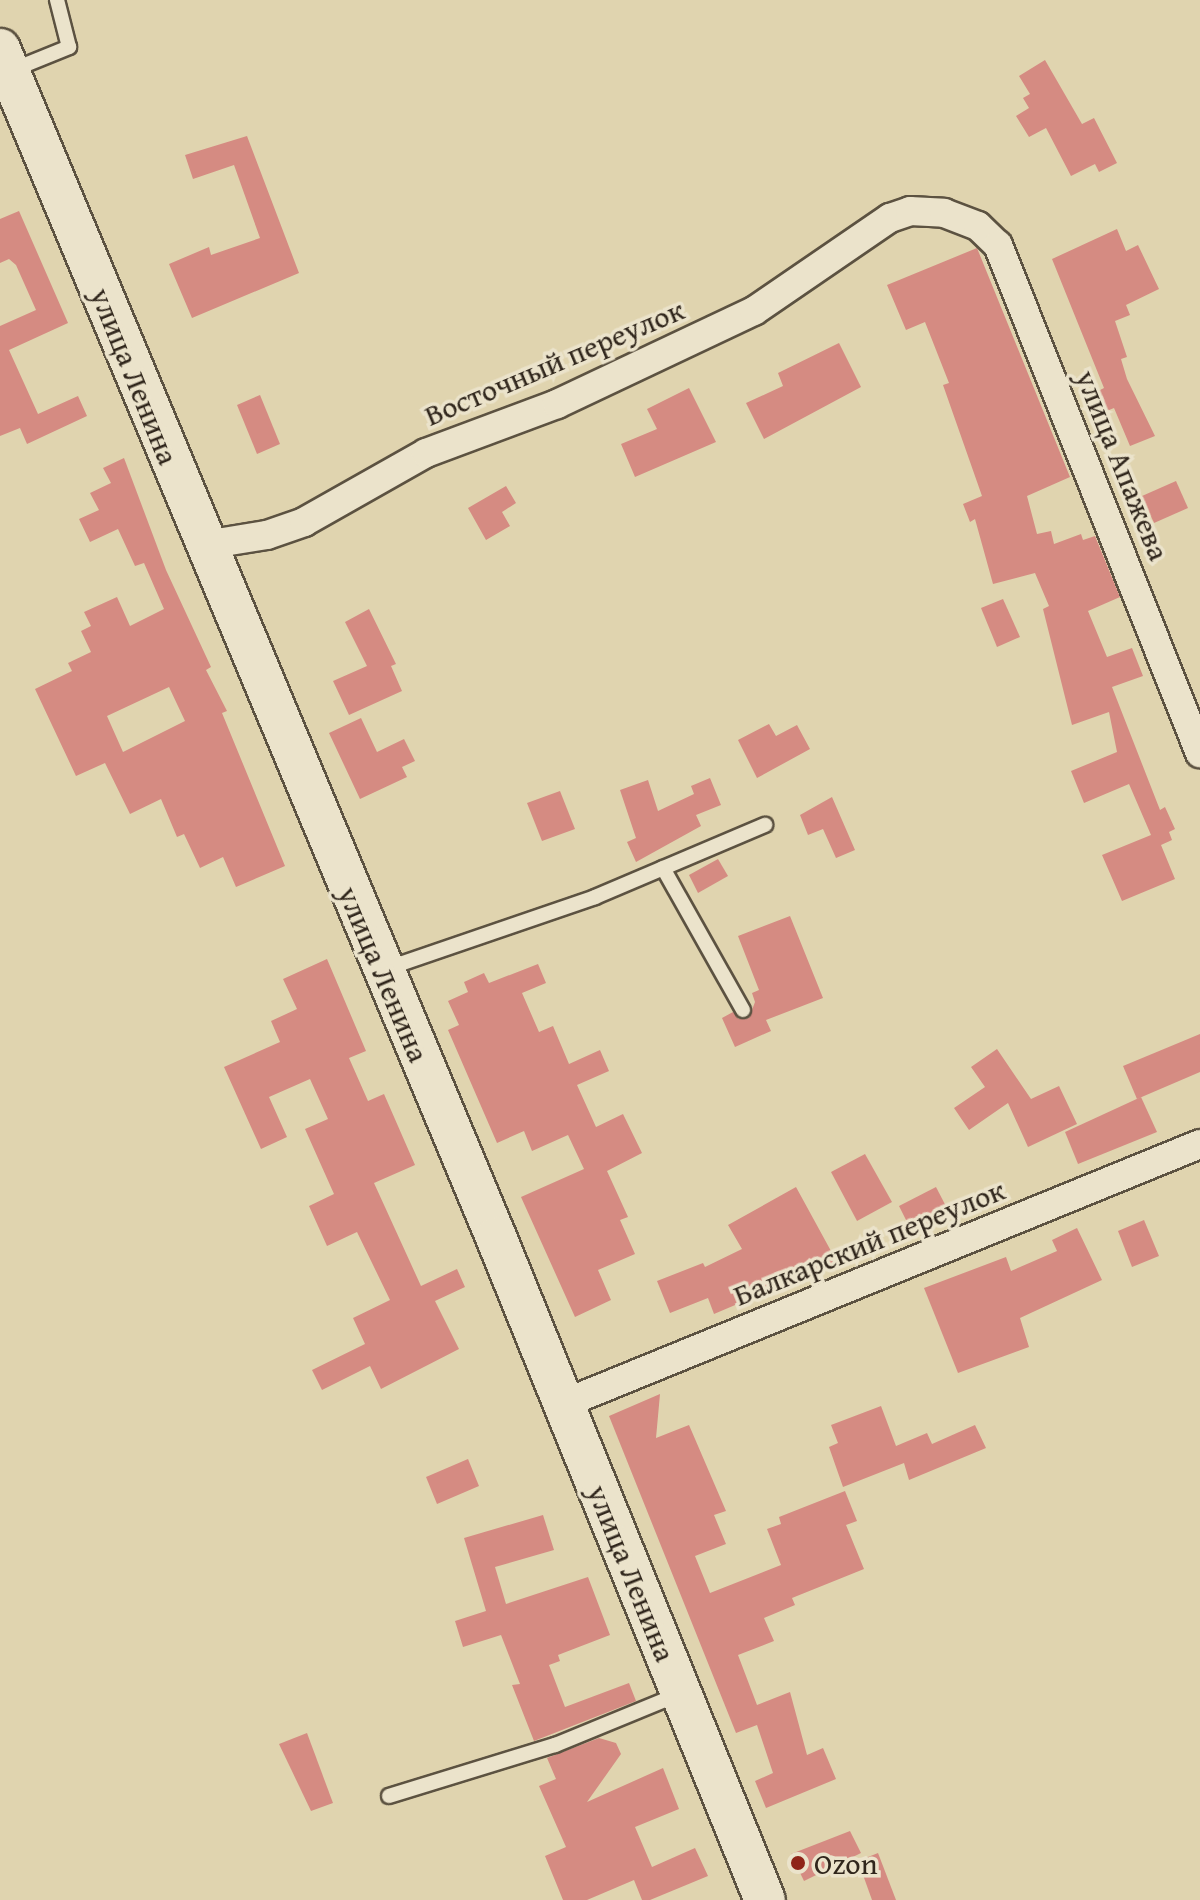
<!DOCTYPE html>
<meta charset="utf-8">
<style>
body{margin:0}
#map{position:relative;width:1200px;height:1900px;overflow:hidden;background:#e0d4af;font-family:"Gentium Book Plus",serif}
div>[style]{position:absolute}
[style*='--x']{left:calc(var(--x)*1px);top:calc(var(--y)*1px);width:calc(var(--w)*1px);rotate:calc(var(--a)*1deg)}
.building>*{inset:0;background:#d58b82}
.roads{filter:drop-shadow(2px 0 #5c5241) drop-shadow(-2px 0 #5c5241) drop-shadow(0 2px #5c5241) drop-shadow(0 -2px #5c5241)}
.lane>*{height:14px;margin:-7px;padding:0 7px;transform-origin:7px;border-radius:7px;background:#ebe3cb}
.street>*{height:28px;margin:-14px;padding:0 14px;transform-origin:14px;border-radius:14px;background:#ebe3cb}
.secondary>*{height:40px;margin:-20px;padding:0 20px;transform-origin:20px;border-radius:20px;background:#ebe3cb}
.dots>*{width:22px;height:22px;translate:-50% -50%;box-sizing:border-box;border:4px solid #ebe3cb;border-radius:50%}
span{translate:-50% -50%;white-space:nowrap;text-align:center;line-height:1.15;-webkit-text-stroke:7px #ebe3cb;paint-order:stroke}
.street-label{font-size:30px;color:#30261c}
.poi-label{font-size:30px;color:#30261c}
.left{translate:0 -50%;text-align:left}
</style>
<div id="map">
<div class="building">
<i style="clip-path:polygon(1045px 60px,1082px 124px,1094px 118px,1117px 163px,1099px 172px,1095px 164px,1071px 176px,1046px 128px,1029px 137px,1016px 116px,1029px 108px,1023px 98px,1030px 94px,1019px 76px)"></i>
<i style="clip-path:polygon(247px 136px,299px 273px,192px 318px,169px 264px,209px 247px,211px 255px,260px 238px,234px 165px,193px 179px,185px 155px)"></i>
<i style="clip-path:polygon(19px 211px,68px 323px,9px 350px,38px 414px,78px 396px,87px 416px,27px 444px,20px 428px,0 436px,0 326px,36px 310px,16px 265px,9px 259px,0 263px,0 219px)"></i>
<i style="clip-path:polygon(1117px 229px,1126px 251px,1138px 245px,1159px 289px,1126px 305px,1130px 315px,1115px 321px,1127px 357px,1121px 359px,1127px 379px,1155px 436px,1130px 446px,1114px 408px,1097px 415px,1090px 395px,1104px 388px,1052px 259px)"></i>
<i style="clip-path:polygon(977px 248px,1070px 477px,1027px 496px,1037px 534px,1051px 531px,1054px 544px,1081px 534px,1083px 540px,1095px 536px,1120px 597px,1088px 611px,1107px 657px,1132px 648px,1143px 676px,1112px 687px,1160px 810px,1165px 807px,1175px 829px,1169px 832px,1172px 840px,1161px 845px,1175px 879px,1122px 901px,1102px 855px,1151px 835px,1129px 784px,1084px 803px,1071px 771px,1117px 752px,1109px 712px,1072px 725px,1043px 609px,1049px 606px,1035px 573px,993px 584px,975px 519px,970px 522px,963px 504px,982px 496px,943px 385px,949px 383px,925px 322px,906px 330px,887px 285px)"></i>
<i style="clip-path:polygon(839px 343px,861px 387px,764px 439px,746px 403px,783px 386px,778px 373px)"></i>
<i style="clip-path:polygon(689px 388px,716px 442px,635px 477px,621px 444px,657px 429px,647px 409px)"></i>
<i style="clip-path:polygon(260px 395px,280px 444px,257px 454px,237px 405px)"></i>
<i style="clip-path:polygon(evenodd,124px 458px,166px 570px,211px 667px,206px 670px,227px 711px,222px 713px,285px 866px,236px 887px,223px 857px,200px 868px,184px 834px,177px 837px,161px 799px,130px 814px,105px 763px,76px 776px,35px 689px,72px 671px,68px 663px,91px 652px,81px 631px,91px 626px,84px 612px,117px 597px,130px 626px,164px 609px,144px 563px,135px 566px,118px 529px,90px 542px,79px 519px,99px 510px,90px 493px,111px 483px,103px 468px,124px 458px,169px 687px,185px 721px,123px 752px,107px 716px,169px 687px)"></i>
<i style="clip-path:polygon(1176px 481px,1188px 508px,1154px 523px,1142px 496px)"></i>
<i style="clip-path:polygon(506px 486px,516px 503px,502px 512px,510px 526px,486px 540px,468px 508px)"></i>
<i style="clip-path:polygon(1003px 599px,1020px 637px,997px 647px,981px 608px)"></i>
<i style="clip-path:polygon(369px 609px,396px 664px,391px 666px,402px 691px,349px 715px,333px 681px,367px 666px,345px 622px)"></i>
<i style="clip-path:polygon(361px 718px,377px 752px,404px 739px,415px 761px,402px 767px,407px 777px,360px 799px,329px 733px)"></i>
<i style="clip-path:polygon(769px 724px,776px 736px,797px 725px,810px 749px,757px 778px,738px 740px)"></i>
<i style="clip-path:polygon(710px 778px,721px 805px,696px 815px,701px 826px,636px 862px,627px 842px,636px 838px,620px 790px,648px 780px,658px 811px,694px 794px,691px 786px)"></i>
<i style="clip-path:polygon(560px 791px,575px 829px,542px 841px,527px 803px)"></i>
<i style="clip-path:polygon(832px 797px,855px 850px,836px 858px,823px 829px,808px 835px,800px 815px)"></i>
<i style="clip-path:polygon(718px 859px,728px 876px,698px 893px,689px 875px)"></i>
<i style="clip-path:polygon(790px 916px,823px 998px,766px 1020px,771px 1031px,735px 1047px,722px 1018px,733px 1012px,739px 1019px,749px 1018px,755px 1002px,752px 993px,759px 990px,738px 936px)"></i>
<i style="clip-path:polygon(327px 959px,366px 1051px,349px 1058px,368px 1101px,384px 1094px,415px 1165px,374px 1183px,421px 1286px,457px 1269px,465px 1287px,435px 1301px,459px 1349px,381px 1389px,370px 1366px,322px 1390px,312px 1370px,365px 1344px,353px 1318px,390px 1300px,357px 1232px,327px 1246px,309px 1206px,334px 1194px,305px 1129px,328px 1119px,310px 1079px,269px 1097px,287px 1137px,261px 1149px,224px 1067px,280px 1042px,271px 1021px,297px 1009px,283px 979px)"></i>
<i style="clip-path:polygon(538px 964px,546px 983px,522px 993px,539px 1032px,553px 1026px,569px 1064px,600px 1050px,609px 1071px,577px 1085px,596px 1127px,623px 1114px,642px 1153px,607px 1171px,628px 1217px,620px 1220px,635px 1254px,598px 1270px,611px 1300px,575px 1317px,521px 1197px,584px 1169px,568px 1135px,532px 1151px,524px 1131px,497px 1143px,448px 1030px,459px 1025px,448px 1001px,468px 992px,464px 982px,484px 973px,489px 983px)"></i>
<i style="clip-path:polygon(1200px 1034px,1200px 1072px,1137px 1099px,1123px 1066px)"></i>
<i style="clip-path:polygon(997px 1049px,1031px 1099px,1059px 1086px,1077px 1124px,1028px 1147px,1008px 1103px,969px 1130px,954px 1108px,985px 1087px,971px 1067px)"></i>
<i style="clip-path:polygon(1141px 1097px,1157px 1132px,1078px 1164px,1065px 1132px)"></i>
<i style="clip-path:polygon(865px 1154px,892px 1202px,857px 1221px,831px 1172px)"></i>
<i style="clip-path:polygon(796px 1187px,837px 1262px,714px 1314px,708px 1298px,670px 1313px,657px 1281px,703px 1263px,705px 1267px,742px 1249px,728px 1225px)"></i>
<i style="clip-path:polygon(936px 1187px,950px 1214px,913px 1234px,899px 1206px)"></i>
<i style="clip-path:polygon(1144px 1220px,1159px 1256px,1132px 1267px,1118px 1231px)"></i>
<i style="clip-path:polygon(1077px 1228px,1102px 1280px,1020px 1318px,1029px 1347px,958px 1373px,924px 1288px,1006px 1257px,1011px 1271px,1057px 1251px,1052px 1240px)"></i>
<i style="clip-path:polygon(660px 1394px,656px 1438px,689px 1425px,726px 1511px,714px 1515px,726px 1544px,695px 1556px,710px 1593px,781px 1565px,767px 1529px,781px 1524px,779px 1517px,845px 1491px,857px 1521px,846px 1525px,864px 1569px,792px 1598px,795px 1605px,764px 1618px,774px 1641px,738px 1655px,757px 1705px,790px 1692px,807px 1755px,823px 1748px,836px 1779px,766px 1808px,755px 1781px,773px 1773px,757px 1725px,736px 1733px,609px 1416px)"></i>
<i style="clip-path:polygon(881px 1406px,896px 1446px,927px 1433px,932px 1444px,975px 1425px,986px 1448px,909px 1480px,904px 1463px,843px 1487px,829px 1447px,838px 1443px,831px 1425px)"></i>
<i style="clip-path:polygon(468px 1459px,479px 1486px,437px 1504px,426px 1477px)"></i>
<i style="clip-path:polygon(543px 1515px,554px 1550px,495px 1567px,506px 1604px,588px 1577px,610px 1635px,558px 1655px,560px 1661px,549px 1665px,565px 1707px,629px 1683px,636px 1701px,534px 1741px,512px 1685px,520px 1684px,501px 1635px,463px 1647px,455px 1621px,486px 1611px,464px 1538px)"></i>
<i style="clip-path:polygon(307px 1733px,333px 1803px,311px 1811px,279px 1744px)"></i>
<i style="clip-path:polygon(599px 1738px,616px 1743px,621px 1754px,587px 1802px,663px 1768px,679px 1809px,635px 1827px,652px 1867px,695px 1848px,708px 1876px,650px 1900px,642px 1900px,634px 1880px,587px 1900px,563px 1900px,545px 1856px,566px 1847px,539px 1786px,556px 1779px,547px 1758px)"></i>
<i style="clip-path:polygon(850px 1831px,861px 1853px,804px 1881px,791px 1854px)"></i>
<i style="clip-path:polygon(878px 1853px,896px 1900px,872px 1900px,858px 1861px)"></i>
</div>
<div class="roads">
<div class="lane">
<i style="--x:10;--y:71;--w:64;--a:-22.1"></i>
<i style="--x:69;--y:47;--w:49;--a:-104.3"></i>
<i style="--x:663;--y:868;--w:163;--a:60.6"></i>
<i style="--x:388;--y:968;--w:219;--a:-18.9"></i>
<i style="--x:595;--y:897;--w:185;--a:-23"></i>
<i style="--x:389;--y:1796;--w:174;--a:-17.1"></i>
<i style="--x:555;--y:1745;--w:132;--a:-22.3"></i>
</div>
<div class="street">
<i style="--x:205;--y:545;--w:63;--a:-9.2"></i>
<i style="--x:267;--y:535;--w:39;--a:-19"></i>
<i style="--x:304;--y:522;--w:140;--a:-29.5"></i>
<i style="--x:426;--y:453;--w:140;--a:-20.5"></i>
<i style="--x:557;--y:404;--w:218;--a:-25.3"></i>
<i style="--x:754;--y:311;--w:165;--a:-34.4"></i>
<i style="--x:890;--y:218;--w:21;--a:-19"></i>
<i style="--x:910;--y:211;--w:34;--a:3"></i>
<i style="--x:944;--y:213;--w:36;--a:21"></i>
<i style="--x:978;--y:226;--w:28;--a:44"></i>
<i style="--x:998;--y:245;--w:547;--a:68.32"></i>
<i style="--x:563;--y:1404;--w:688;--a:-22.2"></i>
</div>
<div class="secondary">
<i style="--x:0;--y:49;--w:1287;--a:67.34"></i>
<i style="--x:496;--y:1237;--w:715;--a:67.92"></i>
</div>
</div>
<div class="dots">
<i style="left:798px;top:1863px;background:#8f2418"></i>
</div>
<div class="street-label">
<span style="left:554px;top:362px;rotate:-23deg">Восточный переулок</span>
<span style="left:135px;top:376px;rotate:68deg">улица Ленина</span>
<span style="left:1123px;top:465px;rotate:68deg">улица Апажева</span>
<span style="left:384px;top:974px;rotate:67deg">улица Ленина</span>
<span style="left:869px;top:1242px;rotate:-22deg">Балкарский переулок</span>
<span style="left:632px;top:1573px;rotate:68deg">улица Ленина</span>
</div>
<div class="poi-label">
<span class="left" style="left:814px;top:1863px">Ozon</span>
</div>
</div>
